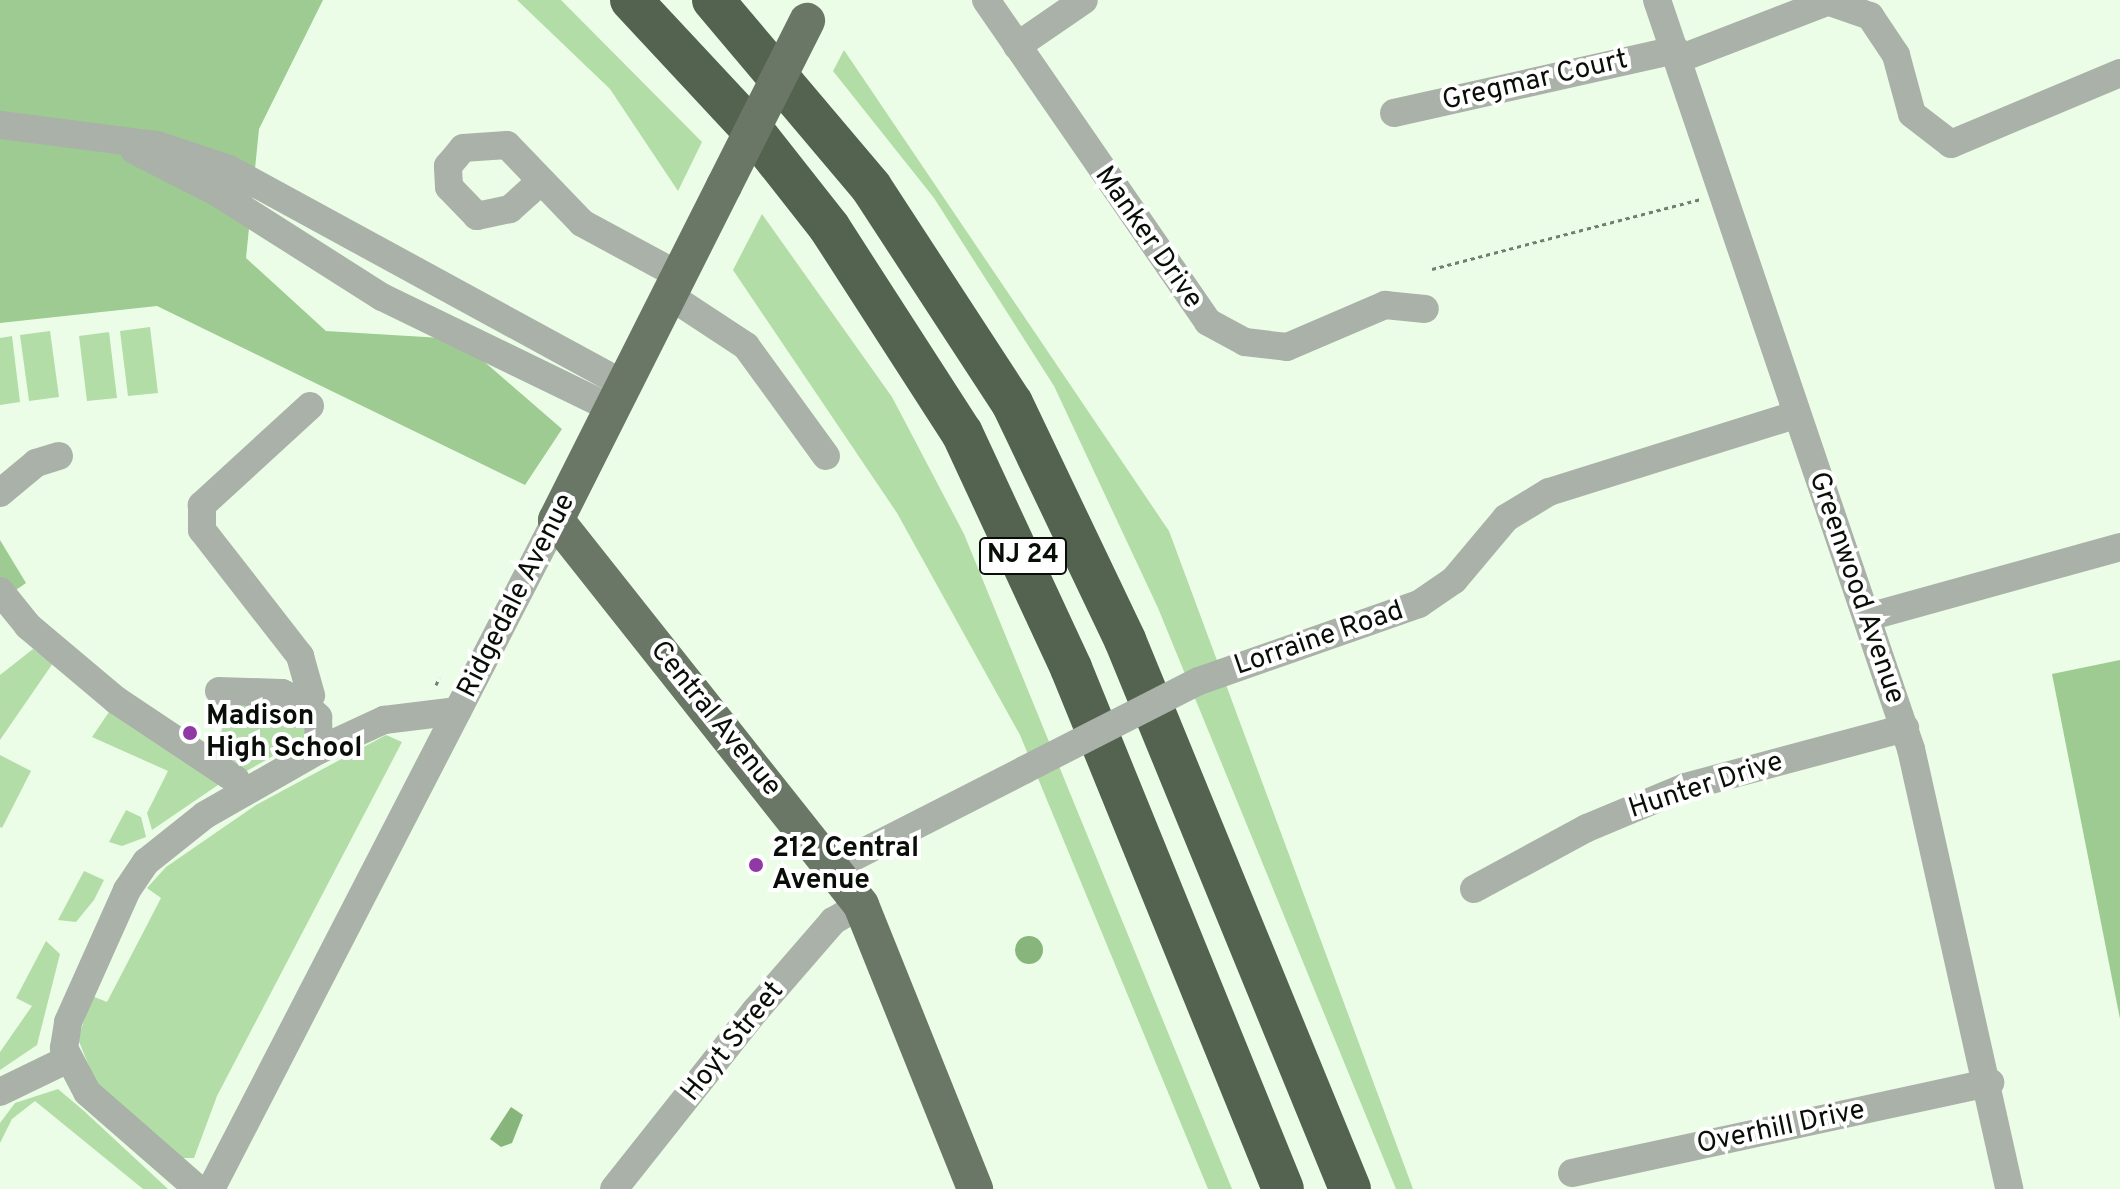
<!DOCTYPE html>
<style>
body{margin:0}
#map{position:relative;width:2120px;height:1189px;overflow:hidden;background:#ecfde7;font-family:Overpass,sans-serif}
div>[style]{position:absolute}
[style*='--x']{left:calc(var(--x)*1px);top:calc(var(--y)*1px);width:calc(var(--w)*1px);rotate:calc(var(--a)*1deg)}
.green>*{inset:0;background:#b2dda7}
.forest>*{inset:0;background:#9dcb92}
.water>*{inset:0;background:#88b57c}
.round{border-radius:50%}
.path>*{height:3px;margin-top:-1.5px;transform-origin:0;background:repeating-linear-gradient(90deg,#737e70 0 4px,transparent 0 8px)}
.minor>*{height:28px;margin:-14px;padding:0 14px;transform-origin:14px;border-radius:14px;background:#aab1a8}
.major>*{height:36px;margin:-18px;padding:0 18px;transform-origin:18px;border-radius:18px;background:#6a7767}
.highway>*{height:42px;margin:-21px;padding:0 21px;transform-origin:21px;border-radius:21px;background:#546350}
.minor-bridge>*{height:28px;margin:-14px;padding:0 14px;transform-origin:14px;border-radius:14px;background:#aab1a8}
.major-bridge>*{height:36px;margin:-18px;padding:0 18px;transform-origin:18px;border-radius:18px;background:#6a7767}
.dots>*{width:22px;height:22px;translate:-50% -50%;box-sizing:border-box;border:4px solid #fff;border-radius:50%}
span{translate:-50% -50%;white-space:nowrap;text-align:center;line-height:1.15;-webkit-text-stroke:8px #fff;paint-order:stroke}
.shield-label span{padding:2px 6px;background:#fff;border:2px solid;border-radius:6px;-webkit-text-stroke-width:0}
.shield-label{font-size:26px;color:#090e08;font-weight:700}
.street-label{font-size:28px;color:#090e08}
.poi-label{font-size:28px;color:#090e08;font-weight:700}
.left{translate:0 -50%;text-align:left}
</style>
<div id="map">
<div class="green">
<i style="clip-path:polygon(517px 0,561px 0,702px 142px,678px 191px,610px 89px)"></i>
<i style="clip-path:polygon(844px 50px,1169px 531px,1413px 1189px,1396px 1189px,1158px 608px,1054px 386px,934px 198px,833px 71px)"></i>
<i style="clip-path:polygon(762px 214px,892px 397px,964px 534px,1232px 1189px,1208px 1189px,1020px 735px,897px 513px,733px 270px)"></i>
<i style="clip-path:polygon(150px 327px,158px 393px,128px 396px,120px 331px)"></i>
<i style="clip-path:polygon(50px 331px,59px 397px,29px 401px,20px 335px)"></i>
<i style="clip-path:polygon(109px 332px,117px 398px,87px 401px,79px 336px)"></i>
<i style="clip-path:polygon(12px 336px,20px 402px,0 405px,0 338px)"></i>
<i style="clip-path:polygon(33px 649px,53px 663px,0 740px,0 675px)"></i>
<i style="clip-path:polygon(258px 704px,299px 707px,308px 736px,245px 772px,216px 750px,228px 708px)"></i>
<i style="clip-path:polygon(111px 709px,218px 782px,218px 785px,152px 830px,147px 813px,168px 771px,92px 737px)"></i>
<i style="clip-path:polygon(386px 735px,402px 742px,217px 1096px,194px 1158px,182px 1158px,99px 1091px,78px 1039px,92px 996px,107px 1002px,161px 898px,147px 888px,166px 867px,256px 805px)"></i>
<i style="clip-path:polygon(0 755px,31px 771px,2px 828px,0 827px)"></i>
<i style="clip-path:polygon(126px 810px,141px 817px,146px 837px,122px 846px,109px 842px)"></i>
<i style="clip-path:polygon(84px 871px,104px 880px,94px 900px,76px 922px,58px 920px)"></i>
<i style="clip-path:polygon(46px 941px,60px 954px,37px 1045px,0 1070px,0 1052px,32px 1006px,16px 998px)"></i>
<i style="clip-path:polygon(58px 1089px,84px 1111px,168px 1189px,143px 1189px,35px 1101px,12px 1119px,0 1143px,0 1123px,15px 1103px)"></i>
</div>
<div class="forest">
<i style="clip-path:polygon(0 0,323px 0,259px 129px,246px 258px,326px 331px,458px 339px,562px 429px,525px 485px,157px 306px,0 323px)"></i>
<i style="clip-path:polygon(0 540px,26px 583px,0 601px)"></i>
<i style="clip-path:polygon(2120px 660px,2120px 1019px,2052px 674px)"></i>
</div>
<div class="water">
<i class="round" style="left:1015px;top:936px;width:28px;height:28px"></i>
<i style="clip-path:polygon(511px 1107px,523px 1115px,512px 1143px,501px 1147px,490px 1139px)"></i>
</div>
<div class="path">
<i style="--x:1432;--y:269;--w:277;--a:-14.6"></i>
<i style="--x:436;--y:685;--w:8;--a:-67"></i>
</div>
<div class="minor">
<i style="--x:986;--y:0;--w:391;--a:55.4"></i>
<i style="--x:1208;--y:322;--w:42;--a:28.4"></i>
<i style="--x:1245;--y:342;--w:42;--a:6.8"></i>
<i style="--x:1287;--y:347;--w:107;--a:-23.2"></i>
<i style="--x:1385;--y:305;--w:40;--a:5.7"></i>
<i style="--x:1657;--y:0;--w:791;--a:71.27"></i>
<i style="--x:1911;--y:749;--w:451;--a:77.4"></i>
<i style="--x:1824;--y:0;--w:49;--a:19.2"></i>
<i style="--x:1870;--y:16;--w:47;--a:56.3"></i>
<i style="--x:1896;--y:55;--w:61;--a:74.8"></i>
<i style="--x:1912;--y:114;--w:49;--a:37.6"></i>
<i style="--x:1951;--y:144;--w:183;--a:-22.8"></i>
<i style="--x:1017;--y:46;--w:81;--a:-34.5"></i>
<i style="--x:1679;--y:59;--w:155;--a:-21.1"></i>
<i style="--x:1394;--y:113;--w:289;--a:-12.6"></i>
<i style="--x:0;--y:125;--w:158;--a:7.3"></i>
<i style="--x:157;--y:145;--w:76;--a:18.4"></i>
<i style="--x:229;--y:169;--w:451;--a:28.6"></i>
<i style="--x:134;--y:150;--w:94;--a:27.1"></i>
<i style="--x:218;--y:193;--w:194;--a:32.4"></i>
<i style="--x:382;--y:297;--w:257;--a:25.9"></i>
<i style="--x:541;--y:181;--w:42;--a:137.9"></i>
<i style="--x:510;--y:209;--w:34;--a:168"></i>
<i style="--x:477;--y:216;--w:40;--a:-134"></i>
<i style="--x:449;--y:187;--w:21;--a:-93"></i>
<i style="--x:448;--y:166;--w:23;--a:-50"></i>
<i style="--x:463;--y:148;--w:44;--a:-3.9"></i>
<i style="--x:507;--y:145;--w:108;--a:46.1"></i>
<i style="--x:582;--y:223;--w:111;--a:28.4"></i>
<i style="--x:670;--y:296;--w:91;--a:33.3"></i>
<i style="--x:746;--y:346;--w:136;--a:54"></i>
<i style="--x:310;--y:406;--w:147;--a:137.5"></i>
<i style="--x:202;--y:505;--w:25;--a:90"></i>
<i style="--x:202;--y:530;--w:160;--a:52.1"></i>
<i style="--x:300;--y:656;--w:41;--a:74.2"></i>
<i style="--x:0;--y:493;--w:47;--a:-39.8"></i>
<i style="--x:36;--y:463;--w:24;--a:-17"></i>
<i style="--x:0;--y:591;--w:45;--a:51.3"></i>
<i style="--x:28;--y:626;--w:115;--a:40.1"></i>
<i style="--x:116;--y:700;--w:144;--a:33.7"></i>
<i style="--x:236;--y:780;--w:15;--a:62"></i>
<i style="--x:1868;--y:617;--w:262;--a:-15.5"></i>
<i style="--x:1199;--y:681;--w:233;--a:-19.3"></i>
<i style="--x:1419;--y:604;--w:42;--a:-34.4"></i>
<i style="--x:1454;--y:580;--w:81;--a:-50"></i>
<i style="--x:1506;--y:518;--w:50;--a:-31.2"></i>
<i style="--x:1549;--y:492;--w:258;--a:-17.4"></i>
<i style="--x:219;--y:691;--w:63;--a:1.8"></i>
<i style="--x:282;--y:693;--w:23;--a:25"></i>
<i style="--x:303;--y:703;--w:21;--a:43"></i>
<i style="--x:318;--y:717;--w:33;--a:88"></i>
<i style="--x:834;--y:867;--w:213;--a:-27"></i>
<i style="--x:1474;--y:889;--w:128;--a:-28.4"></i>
<i style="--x:1587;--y:828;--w:106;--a:-22.7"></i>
<i style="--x:1685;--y:787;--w:228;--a:-15"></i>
<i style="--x:0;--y:1092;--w:76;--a:-25.9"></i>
<i style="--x:1572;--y:1173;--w:428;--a:-12.2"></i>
<i style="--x:198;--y:1189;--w:147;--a:-138.9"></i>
<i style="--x:87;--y:1092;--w:50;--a:-117.6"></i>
<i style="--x:64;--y:1048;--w:26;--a:-81"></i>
<i style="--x:68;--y:1022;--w:145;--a:-65.9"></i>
<i style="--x:127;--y:890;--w:34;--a:-56"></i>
<i style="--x:146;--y:862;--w:75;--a:-38.5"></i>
<i style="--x:205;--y:815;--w:131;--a:-29.7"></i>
<i style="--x:319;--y:750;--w:72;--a:-24.8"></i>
<i style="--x:384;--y:720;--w:74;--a:-7"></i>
<i style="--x:211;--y:1189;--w:753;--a:-62.72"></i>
<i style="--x:614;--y:1189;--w:228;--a:-51.6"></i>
<i style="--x:756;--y:1010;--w:118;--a:-49.1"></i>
<i style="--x:833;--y:921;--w:32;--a:-30"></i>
</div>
<div class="major">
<i style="--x:724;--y:186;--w:374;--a:116.7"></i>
<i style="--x:556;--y:520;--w:491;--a:51.6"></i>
<i style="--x:861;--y:905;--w:306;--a:68.1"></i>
</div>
<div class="highway">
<i style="--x:631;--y:0;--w:182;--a:47"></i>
<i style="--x:755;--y:133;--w:120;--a:51.8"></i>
<i style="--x:829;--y:227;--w:245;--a:57.2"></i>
<i style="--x:962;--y:433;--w:259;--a:65.1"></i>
<i style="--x:1071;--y:668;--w:562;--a:67.86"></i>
<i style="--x:713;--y:0;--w:245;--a:49.8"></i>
<i style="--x:871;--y:187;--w:258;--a:56.9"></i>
<i style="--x:1012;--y:403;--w:263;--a:64.5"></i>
<i style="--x:1125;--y:640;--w:593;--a:67.71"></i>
</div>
<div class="minor-bridge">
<i style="--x:1024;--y:770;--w:196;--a:-27"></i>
</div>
<div class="major-bridge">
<i style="--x:724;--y:186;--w:185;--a:-63.3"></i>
</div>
<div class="dots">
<i style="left:190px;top:733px;background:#9039a5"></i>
<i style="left:756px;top:865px;background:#9039a5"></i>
</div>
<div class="shield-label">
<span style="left:1023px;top:556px">NJ 24</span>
</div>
<div class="street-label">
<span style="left:1535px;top:81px;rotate:-13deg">Gregmar Court</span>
<span style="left:1148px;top:238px;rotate:55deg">Manker Drive</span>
<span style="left:1856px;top:588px;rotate:71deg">Greenwood Avenue</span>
<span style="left:517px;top:596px;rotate:-63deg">Ridgedale Avenue</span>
<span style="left:1319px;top:639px;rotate:-19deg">Lorraine Road</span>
<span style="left:715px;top:719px;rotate:51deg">Central Avenue</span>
<span style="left:1706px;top:786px;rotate:-18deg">Hunter Drive</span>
<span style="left:733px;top:1042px;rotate:-51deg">Hoyt Street</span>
<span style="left:1781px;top:1128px;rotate:-12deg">Overhill Drive</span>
</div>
<div class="poi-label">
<span class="left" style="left:206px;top:733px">Madison<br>High School</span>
<span class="left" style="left:772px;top:865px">212 Central<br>Avenue</span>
</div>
</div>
